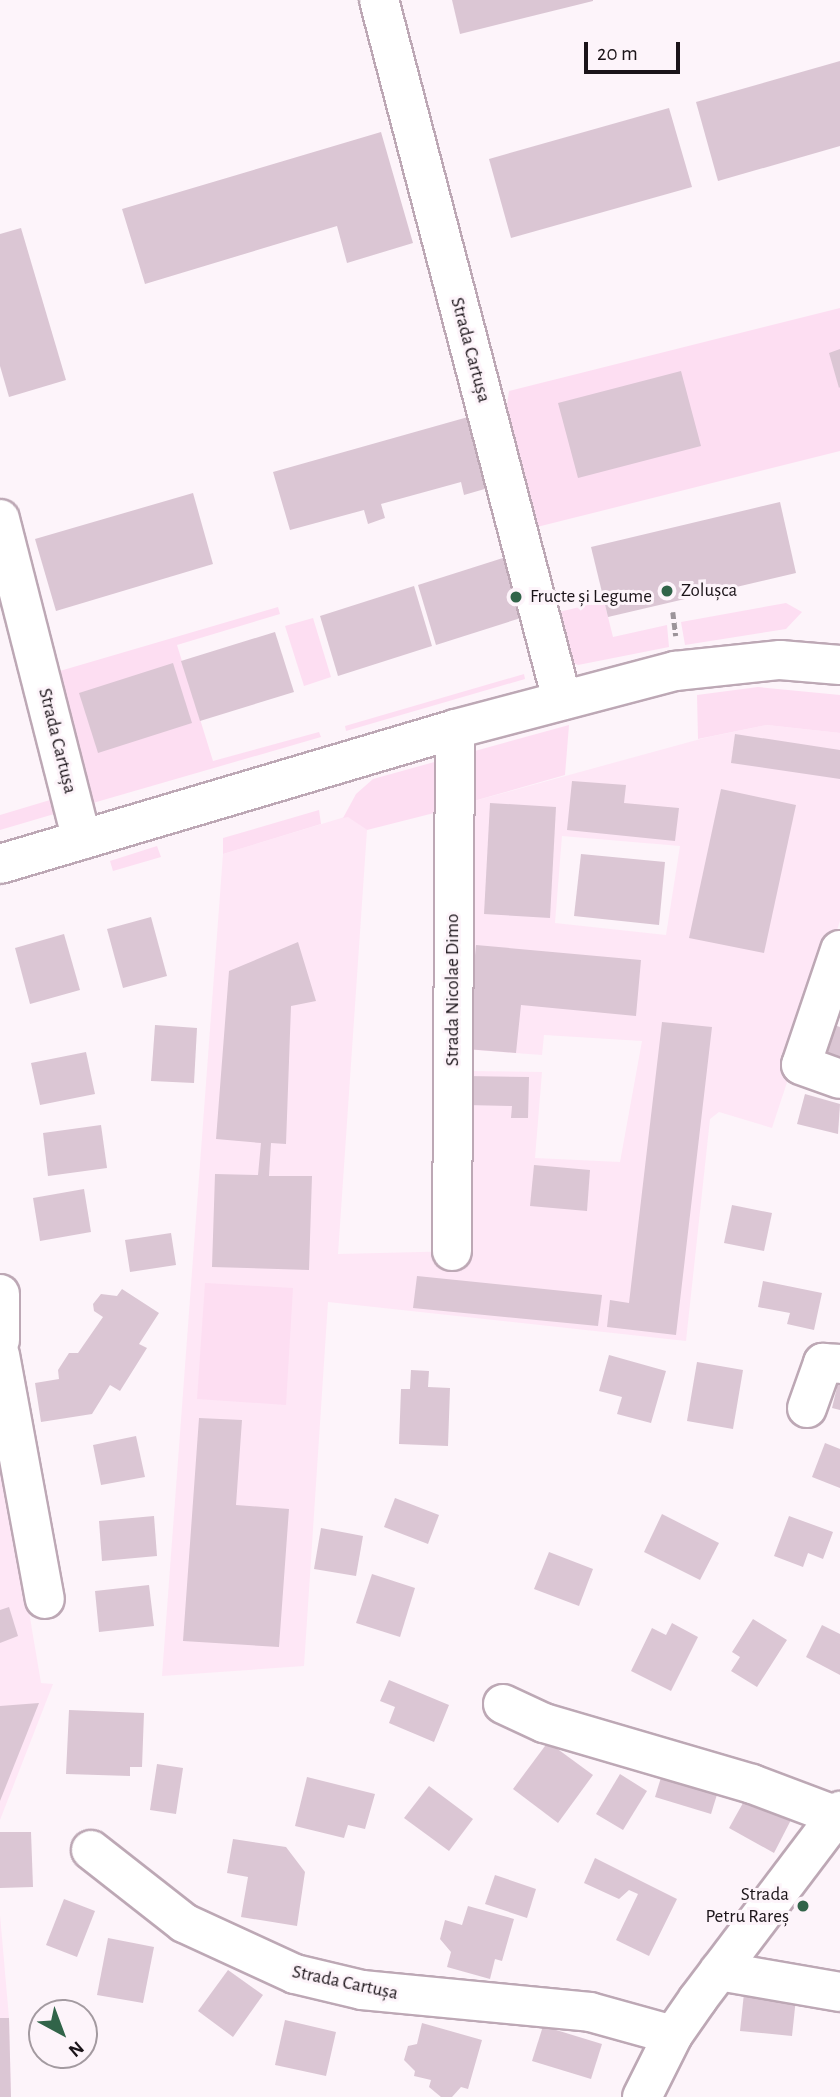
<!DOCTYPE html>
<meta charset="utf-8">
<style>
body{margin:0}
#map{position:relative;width:840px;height:2097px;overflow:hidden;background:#fdf4fa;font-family:"Alegreya Sans",sans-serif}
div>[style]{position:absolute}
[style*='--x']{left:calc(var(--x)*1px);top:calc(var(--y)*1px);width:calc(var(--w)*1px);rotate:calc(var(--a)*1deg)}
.built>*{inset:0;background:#fee7f6}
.green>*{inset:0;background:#fddef2}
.building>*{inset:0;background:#dbc6d4}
.path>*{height:4.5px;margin-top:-2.25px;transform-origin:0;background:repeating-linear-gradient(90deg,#9c949a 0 7px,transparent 0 10.5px)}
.roads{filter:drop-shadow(2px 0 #bda8b5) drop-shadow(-2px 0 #bda8b5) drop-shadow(0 2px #bda8b5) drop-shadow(0 -2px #bda8b5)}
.minor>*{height:38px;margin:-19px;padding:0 19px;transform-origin:19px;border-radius:19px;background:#fff}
.dots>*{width:19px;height:19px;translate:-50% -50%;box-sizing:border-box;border:4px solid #fdf4fa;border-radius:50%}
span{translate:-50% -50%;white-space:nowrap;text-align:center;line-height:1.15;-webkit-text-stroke:6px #fdf4fa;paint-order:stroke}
.street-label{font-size:19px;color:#1b1419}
.poi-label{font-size:19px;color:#1b1419}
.left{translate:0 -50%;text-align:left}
.right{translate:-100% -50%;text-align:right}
.north{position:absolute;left:28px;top:1999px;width:70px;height:70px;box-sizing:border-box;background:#fdf4fa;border:2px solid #a39aa0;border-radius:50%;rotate:139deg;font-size:19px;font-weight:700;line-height:28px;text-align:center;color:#1b1419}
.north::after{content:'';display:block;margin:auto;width:24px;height:32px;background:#316449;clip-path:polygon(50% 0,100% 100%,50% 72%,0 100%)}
.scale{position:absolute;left:584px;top:42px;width:96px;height:32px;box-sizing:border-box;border:4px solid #1b1419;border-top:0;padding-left:9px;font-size:21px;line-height:24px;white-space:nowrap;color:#1b1419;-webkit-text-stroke:5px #fdf4fa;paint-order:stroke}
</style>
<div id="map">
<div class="built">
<i style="clip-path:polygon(evenodd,767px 725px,840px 733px,840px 921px,772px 1128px,719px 1112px,710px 1119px,686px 1341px,328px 1302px,304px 1666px,162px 1676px,223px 854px,348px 816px,367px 830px,338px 1254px,462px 1251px,467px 1071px,542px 1072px,535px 1158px,620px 1162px,642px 1041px,544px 1035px,542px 1055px,461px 1049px,463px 804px,704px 738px,767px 725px,562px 836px,680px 846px,666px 935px,555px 923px,562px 836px)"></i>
<i style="clip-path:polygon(0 1439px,41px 1683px,53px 1684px,0 1820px)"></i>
<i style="clip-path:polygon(0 1915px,9px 2018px,11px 2097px,0 2097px)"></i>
</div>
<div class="green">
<i style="clip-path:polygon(840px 308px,840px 451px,533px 528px,505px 419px,509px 391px)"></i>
<i style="clip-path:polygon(604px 601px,613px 637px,667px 625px,669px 647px,578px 665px,567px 660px,555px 613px)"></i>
<i style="clip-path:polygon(786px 603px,802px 612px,786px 629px,685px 645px,681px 622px)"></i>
<i style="clip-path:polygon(278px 607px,280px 614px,177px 645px,213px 761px,319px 732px,321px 737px,86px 805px,53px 673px)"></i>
<i style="clip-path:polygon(313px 618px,331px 677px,304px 686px,285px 626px)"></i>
<i style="clip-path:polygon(524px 674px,525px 679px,346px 731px,345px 726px)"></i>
<i style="clip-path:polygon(758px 687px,840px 695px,840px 733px,767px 725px,698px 739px,697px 695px)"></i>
<i style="clip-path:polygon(569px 725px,565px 775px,463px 804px,464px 754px)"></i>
<i style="clip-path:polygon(438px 761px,442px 811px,367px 830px,348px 817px,343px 818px,356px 794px,373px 779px)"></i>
<i style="clip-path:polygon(60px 797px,61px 812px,0 830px,0 815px)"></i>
<i style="clip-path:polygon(319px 810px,321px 824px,223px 854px,223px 838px)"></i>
<i style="clip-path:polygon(157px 846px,161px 857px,113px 871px,110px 861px)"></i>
<i style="clip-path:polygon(205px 1283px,293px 1288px,286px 1405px,197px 1399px)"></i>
</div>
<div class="building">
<i style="clip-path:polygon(452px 0,593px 0,593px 1px,460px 34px)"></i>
<i style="clip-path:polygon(840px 61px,840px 146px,718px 181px,696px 102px)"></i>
<i style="clip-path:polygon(669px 108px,692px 187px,511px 238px,489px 159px)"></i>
<i style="clip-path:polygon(381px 132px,413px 243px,347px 263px,337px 226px,145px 284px,122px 209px)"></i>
<i style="clip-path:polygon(21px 228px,66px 380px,9px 397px,0 366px,0 234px)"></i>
<i style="clip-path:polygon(840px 349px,840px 387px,839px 388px,829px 353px)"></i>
<i style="clip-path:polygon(681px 371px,701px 446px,578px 478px,558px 403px)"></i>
<i style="clip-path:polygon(468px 417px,488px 488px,464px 495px,461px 482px,381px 504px,385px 518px,368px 524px,364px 510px,290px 530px,273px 472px)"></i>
<i style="clip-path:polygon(193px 493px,213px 564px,56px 611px,35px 539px)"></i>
<i style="clip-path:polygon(780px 502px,796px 573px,608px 617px,591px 547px)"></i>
<i style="clip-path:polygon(512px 555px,530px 615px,436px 645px,418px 585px)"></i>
<i style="clip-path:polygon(414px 586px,432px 646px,338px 676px,320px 616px)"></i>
<i style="clip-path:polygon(275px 632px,294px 692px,200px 721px,181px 661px)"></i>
<i style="clip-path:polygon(173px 663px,192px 723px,98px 753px,79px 693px)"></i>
<i style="clip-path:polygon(735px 734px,840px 750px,840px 779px,731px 763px)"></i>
<i style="clip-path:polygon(572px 781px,626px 785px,624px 803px,679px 808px,675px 841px,567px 830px)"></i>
<i style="clip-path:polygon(721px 789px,796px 805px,764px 953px,689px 938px)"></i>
<i style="clip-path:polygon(490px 803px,556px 807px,550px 918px,484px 914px)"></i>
<i style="clip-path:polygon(581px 854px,665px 862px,659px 925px,574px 916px)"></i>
<i style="clip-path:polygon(151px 917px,167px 976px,123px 988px,107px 929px)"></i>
<i style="clip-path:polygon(64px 934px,80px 990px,30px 1004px,15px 948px)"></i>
<i style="clip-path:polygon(298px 942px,316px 1001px,291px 1006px,286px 1144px,271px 1143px,269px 1176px,312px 1176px,309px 1270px,212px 1267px,215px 1174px,258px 1175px,261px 1143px,216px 1139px,229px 971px)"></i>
<i style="clip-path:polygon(476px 945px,641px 960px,636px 1016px,521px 1005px,516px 1053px,466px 1049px)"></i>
<i style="clip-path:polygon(662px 1022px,712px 1027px,676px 1335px,607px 1327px,610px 1300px,629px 1303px)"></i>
<i style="clip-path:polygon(825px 1022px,840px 1027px,840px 1057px,816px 1049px)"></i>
<i style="clip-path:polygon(155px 1025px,197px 1028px,194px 1083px,151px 1081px)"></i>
<i style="clip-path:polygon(86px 1052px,95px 1094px,40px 1105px,31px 1063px)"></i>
<i style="clip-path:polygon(466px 1076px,529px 1077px,528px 1118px,511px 1118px,512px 1106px,466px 1105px)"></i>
<i style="clip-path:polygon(805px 1094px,840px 1104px,838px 1134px,797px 1124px)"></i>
<i style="clip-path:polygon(101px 1125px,107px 1168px,48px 1176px,43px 1133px)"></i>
<i style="clip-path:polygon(534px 1165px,590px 1170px,587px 1211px,530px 1206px)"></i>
<i style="clip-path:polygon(84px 1189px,91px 1232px,40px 1241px,33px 1198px)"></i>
<i style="clip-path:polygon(732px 1205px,772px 1213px,764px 1251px,724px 1243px)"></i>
<i style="clip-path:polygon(171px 1233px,176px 1265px,130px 1272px,125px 1240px)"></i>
<i style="clip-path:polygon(417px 1276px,602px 1295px,598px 1326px,413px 1308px)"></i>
<i style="clip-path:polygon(763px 1281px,822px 1293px,814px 1330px,787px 1324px,790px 1313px,758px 1307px)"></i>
<i style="clip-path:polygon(122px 1289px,159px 1313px,139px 1344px,147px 1348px,120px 1391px,110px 1385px,92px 1414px,41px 1422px,35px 1383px,59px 1379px,58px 1370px,69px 1353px,78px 1353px,103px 1317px,94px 1311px,93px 1304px,101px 1294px,117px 1296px)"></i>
<i style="clip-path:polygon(609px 1355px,666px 1371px,651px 1423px,617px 1414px,622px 1397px,599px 1391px)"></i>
<i style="clip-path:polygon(697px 1362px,743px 1370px,733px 1429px,687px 1421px)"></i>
<i style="clip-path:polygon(411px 1370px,429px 1371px,428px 1387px,450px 1388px,448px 1446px,399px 1444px,401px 1389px,410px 1389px)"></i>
<i style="clip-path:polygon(839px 1379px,840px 1380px,840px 1410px,832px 1408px)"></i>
<i style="clip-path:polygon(199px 1418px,242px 1420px,236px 1505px,289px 1509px,279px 1647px,183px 1641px)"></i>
<i style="clip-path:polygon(136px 1436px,145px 1477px,101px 1485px,93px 1445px)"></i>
<i style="clip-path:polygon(825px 1443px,840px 1449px,840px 1488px,812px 1477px)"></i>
<i style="clip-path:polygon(395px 1498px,439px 1515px,428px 1544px,384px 1527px)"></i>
<i style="clip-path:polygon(662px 1514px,719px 1543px,700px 1580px,644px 1552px)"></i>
<i style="clip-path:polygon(154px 1516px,157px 1556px,102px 1561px,99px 1521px)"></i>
<i style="clip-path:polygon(789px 1516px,833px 1532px,823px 1559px,808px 1553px,803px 1567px,774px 1556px)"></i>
<i style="clip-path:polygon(321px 1528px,363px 1536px,356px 1576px,314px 1569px)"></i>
<i style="clip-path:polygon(549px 1552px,593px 1569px,579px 1606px,534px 1589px)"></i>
<i style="clip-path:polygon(372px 1574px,415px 1588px,400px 1637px,356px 1623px)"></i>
<i style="clip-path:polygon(149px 1585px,154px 1626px,99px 1632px,95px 1591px)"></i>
<i style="clip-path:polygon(9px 1607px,18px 1636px,0 1643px,0 1610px)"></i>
<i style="clip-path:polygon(753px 1619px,787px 1640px,757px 1687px,731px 1671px,740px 1657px,732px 1652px)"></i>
<i style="clip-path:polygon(672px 1623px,698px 1637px,671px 1691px,631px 1671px,652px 1628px,666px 1635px)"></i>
<i style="clip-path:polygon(822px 1625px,840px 1634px,840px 1675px,806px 1657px)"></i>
<i style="clip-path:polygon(389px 1680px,449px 1705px,434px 1742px,389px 1723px,395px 1707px,380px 1701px)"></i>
<i style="clip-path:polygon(39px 1703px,0 1801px,0 1706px)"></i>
<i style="clip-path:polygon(69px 1710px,144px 1713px,142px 1767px,130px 1767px,130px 1776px,66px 1774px)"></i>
<i style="clip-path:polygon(548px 1742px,593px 1775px,558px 1823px,513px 1789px)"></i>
<i style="clip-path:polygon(157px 1764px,183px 1768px,176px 1814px,150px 1810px)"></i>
<i style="clip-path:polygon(663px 1771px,719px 1788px,711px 1814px,655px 1797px)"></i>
<i style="clip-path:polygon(620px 1774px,647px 1791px,623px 1830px,596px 1814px)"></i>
<i style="clip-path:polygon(307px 1777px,375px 1794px,365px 1829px,348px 1825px,344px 1838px,295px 1826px)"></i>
<i style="clip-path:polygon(429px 1786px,473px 1819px,449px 1851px,404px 1818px)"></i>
<i style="clip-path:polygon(748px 1794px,792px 1818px,774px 1853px,729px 1828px)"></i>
<i style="clip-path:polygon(0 1832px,31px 1832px,33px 1887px,0 1888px)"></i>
<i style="clip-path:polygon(233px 1839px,286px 1847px,305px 1872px,297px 1926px,241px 1917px,248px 1877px,227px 1873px)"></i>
<i style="clip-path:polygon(595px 1858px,677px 1899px,649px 1956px,616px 1940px,638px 1894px,629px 1890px,619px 1899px,584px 1883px)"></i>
<i style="clip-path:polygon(495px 1875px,536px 1889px,527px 1918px,485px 1904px)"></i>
<i style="clip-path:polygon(64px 1899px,95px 1911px,77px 1957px,46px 1945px)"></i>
<i style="clip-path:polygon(468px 1906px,514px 1919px,502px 1961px,495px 1959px,490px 1979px,447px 1967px,451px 1952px,440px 1939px,445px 1920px,462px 1925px)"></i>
<i style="clip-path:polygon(108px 1938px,154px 1947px,143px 2003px,97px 1995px)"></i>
<i style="clip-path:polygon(228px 1970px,263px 1995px,233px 2037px,198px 2011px)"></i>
<i style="clip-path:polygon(744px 1993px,796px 1998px,792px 2036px,740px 2031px)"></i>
<i style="clip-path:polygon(0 2018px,9px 2018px,11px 2097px,0 2097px)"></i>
<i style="clip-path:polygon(285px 2020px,336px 2032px,326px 2076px,275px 2065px)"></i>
<i style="clip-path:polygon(422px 2023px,482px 2040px,468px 2089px,461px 2087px,452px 2097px,441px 2097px,429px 2087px,431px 2080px,414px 2076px,415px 2071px,404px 2060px,408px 2046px,417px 2044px)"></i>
<i style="clip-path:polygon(543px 2026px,602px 2044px,591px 2079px,532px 2061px)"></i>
</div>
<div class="path">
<i style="--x:673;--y:612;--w:24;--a:83"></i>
</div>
<div class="roads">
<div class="minor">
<i style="--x:379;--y:0;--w:724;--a:75.35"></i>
<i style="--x:0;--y:519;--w:331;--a:75.7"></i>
<i style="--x:0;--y:864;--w:475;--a:-16.5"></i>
<i style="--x:455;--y:729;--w:228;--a:-14.8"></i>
<i style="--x:675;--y:671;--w:106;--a:-6"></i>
<i style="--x:780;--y:660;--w:60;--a:4.8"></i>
<i style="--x:840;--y:950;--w:121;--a:108.7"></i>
<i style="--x:801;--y:1065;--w:41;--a:19.7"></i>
<i style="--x:452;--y:1251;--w:522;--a:-89.67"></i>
<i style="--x:0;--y:1294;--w:46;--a:90"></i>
<i style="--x:0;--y:1355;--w:248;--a:79.6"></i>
<i style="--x:807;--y:1408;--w:48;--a:-70.4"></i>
<i style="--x:823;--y:1363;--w:17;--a:3"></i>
<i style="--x:503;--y:1704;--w:45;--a:24.9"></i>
<i style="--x:544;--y:1723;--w:217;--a:16.3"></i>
<i style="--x:752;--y:1784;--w:91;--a:20.6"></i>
<i style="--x:91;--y:1850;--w:118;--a:38.1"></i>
<i style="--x:184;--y:1923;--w:122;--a:24.7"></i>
<i style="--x:295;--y:1974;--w:69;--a:13.4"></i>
<i style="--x:362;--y:1990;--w:229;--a:5.5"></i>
<i style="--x:590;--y:2012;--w:86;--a:15.5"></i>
<i style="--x:719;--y:1971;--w:123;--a:9.8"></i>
<i style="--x:642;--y:2097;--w:69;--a:-63.4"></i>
<i style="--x:673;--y:2035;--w:44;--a:-55.2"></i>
<i style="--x:698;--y:1999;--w:236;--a:-52.9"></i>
</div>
</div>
<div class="dots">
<i style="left:667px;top:591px;background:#316449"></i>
<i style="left:516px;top:597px;background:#316449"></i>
<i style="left:803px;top:1906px;background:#316449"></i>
</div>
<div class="street-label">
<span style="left:470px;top:350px;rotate:75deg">Strada Cartușa</span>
<span style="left:57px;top:741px;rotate:76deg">Strada Cartușa</span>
<span style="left:453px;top:990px;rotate:-90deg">Strada Nicolae Dimo</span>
<span style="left:345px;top:1983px;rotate:12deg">Strada Cartușa</span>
</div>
<div class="poi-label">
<span class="left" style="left:681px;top:591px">Zolușca</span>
<span class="left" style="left:530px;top:597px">Fructe și Legume</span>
<span class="right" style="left:789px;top:1906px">Strada<br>Petru Rareș</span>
</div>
<div class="north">N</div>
<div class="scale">20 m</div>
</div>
